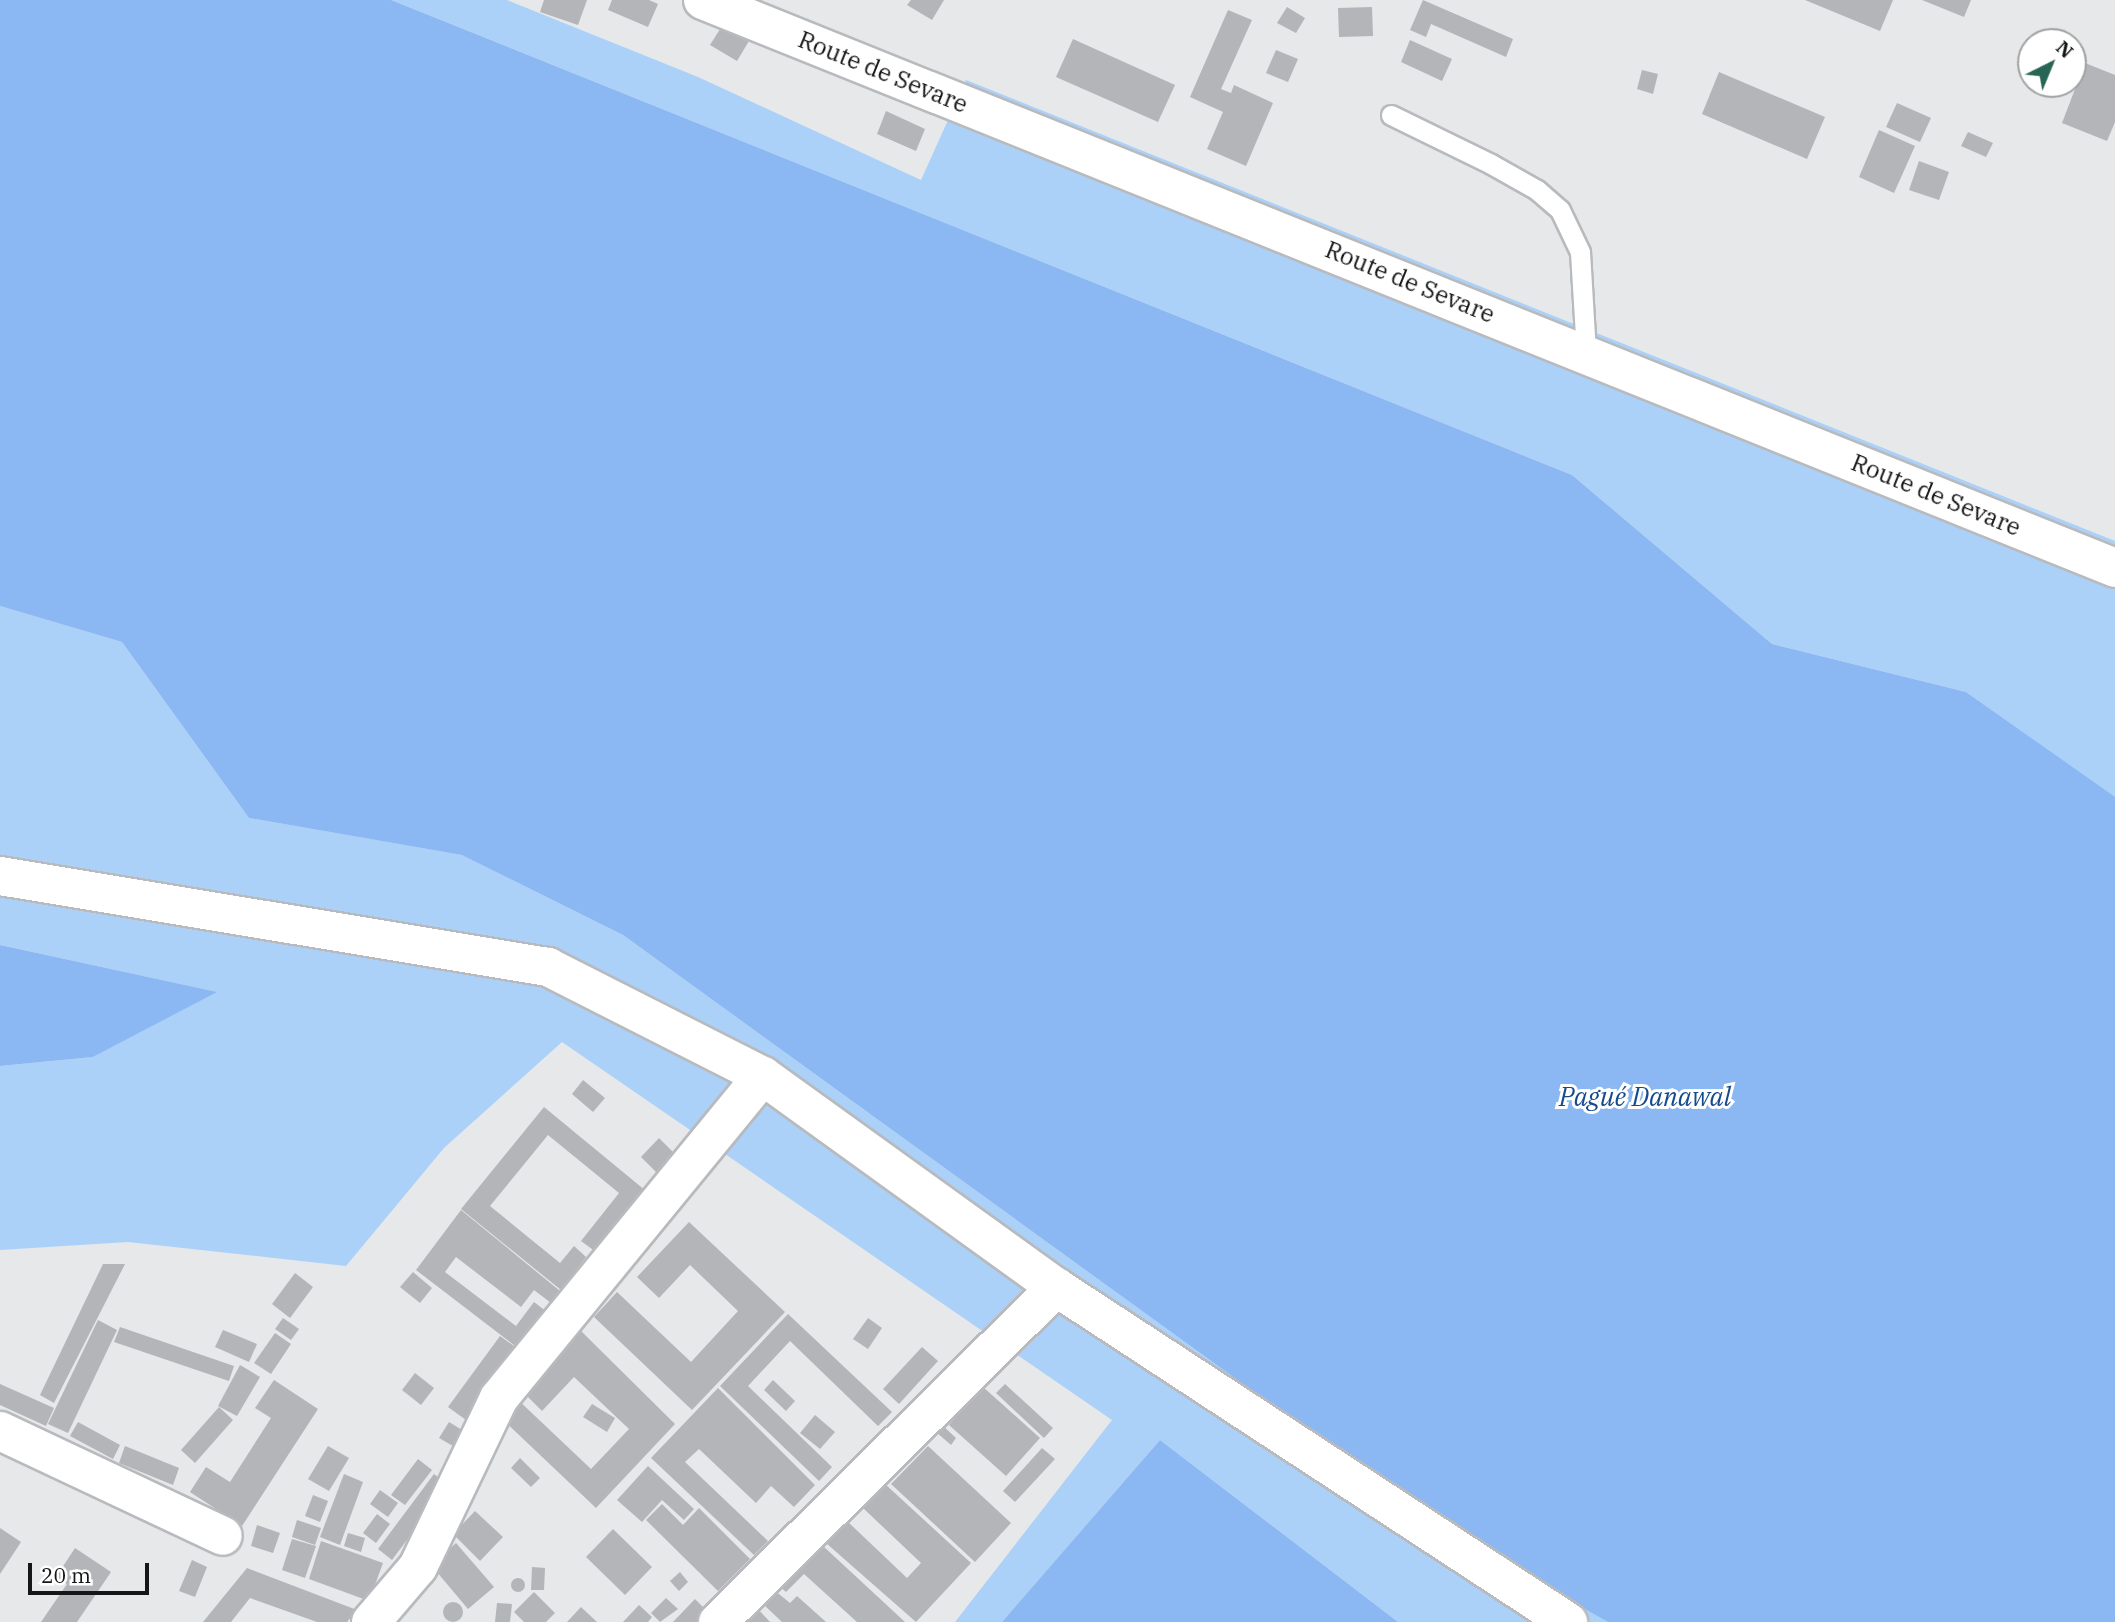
<!DOCTYPE html>
<meta charset="utf-8">
<style>
body{margin:0}
#map{position:relative;width:2115px;height:1622px;overflow:hidden;background:#e6e8ea;font-family:"IBM Plex Serif",serif}
div>[style]{position:absolute}
[style*='--x']{left:calc(var(--x)*1px);top:calc(var(--y)*1px);width:calc(var(--w)*1px);rotate:calc(var(--a)*1deg)}
.green>*{inset:0;background:#abd1f9}
.water>*{inset:0;background:#8bb7f2}
.building>*{inset:0;background:#b3b5b8}
.round{border-radius:50%}
.roads{filter:drop-shadow(2px 0 #b8babd) drop-shadow(-2px 0 #b8babd) drop-shadow(0 2px #b8babd) drop-shadow(0 -2px #b8babd)}
.lane>*{height:19px;margin:-9.5px;padding:0 9.5px;transform-origin:9.5px;border-radius:9.5px;background:#fff}
.street>*{height:38px;margin:-19px;padding:0 19px;transform-origin:19px;border-radius:19px;background:#fff}
.secondary>*{height:38px;margin:-19px;padding:0 19px;transform-origin:19px;border-radius:19px;background:#fff}
.primary>*{height:38px;margin:-19px;padding:0 19px;transform-origin:19px;border-radius:19px;background:#fff}
span{translate:-50% -50%;white-space:nowrap;text-align:center;line-height:1.15;-webkit-text-stroke:6px #fff;paint-order:stroke}
.street-label{font-size:24px;color:#151617}
.water-label{font-size:26px;color:#154b8c;font-style:italic}
.north{position:absolute;left:2017px;top:28px;width:70px;height:70px;box-sizing:border-box;background:#fff;border:2px solid #a1a2a2;border-radius:50%;rotate:43deg;font-size:19px;font-weight:700;line-height:28px;text-align:center;color:#151617}
.north::after{content:'';display:block;margin:auto;width:24px;height:32px;background:#276654;clip-path:polygon(50% 0,100% 100%,50% 72%,0 100%)}
.scale{position:absolute;left:28px;top:1563px;width:121px;height:32px;box-sizing:border-box;border:4px solid #151617;border-top:0;padding-left:9px;font-size:21px;line-height:24px;white-space:nowrap;color:#151617;-webkit-text-stroke:5px #fff;paint-order:stroke}
</style>
<div id="map">
<div class="green">
<i style="clip-path:polygon(391px 0,507px 0,698px 77px,921px 180px,966px 80px,2115px 541px,2115px 798px,1966px 692px,1772px 644px,1572px 475px)"></i>
<i style="clip-path:polygon(0 606px,122px 642px,249px 818px,463px 855px,623px 935px,1450px 1534px,1608px 1622px,1398px 1622px,1160px 1440px,1002px 1622px,955px 1622px,1112px 1420px,562px 1042px,444px 1148px,346px 1266px,128px 1242px,0 1250px,0 1066px,93px 1057px,216px 992px,0 945px)"></i>
</div>
<div class="water">
<i style="clip-path:polygon(0 0,391px 0,1572px 475px,1772px 644px,1966px 692px,2115px 797px,2115px 1622px,1608px 1622px,1450px 1534px,623px 935px,462px 855px,249px 818px,122px 642px,0 606px)"></i>
<i style="clip-path:polygon(0 945px,217px 992px,93px 1057px,0 1066px)"></i>
<i style="clip-path:polygon(1160px 1440px,1398px 1622px,1002px 1622px)"></i>
</div>
<div class="building">
<i style="clip-path:polygon(544px 0,587px 0,578px 25px,540px 12px)"></i>
<i style="clip-path:polygon(612px 0,649px 0,658px 4px,648px 27px,608px 10px)"></i>
<i style="clip-path:polygon(911px 0,944px 0,932px 20px,907px 5px)"></i>
<i style="clip-path:polygon(1423px 0,1513px 39px,1506px 57px,1431px 24px,1426px 37px,1410px 30px)"></i>
<i style="clip-path:polygon(1805px 0,1893px 0,1880px 31px)"></i>
<i style="clip-path:polygon(1922px 0,1971px 0,1964px 17px)"></i>
<i style="clip-path:polygon(1287px 7px,1305px 18px,1296px 33px,1277px 23px)"></i>
<i style="clip-path:polygon(1372px 7px,1373px 36px,1339px 37px,1338px 8px)"></i>
<i style="clip-path:polygon(1228px 10px,1252px 20px,1221px 89px,1231px 93px,1234px 85px,1273px 103px,1246px 166px,1207px 149px,1223px 112px,1190px 97px)"></i>
<i style="clip-path:polygon(722px 26px,749px 41px,737px 61px,710px 45px)"></i>
<i style="clip-path:polygon(1073px 39px,1175px 85px,1158px 122px,1056px 77px)"></i>
<i style="clip-path:polygon(1410px 40px,1452px 59px,1442px 81px,1401px 62px)"></i>
<i style="clip-path:polygon(1276px 50px,1298px 59px,1288px 82px,1266px 73px)"></i>
<i style="clip-path:polygon(2085px 63px,2115px 75px,2115px 122px,2107px 141px,2062px 123px)"></i>
<i style="clip-path:polygon(1642px 70px,1658px 74px,1653px 94px,1637px 89px)"></i>
<i style="clip-path:polygon(1719px 72px,1825px 117px,1807px 159px,1702px 114px)"></i>
<i style="clip-path:polygon(1897px 103px,1931px 118px,1920px 142px,1886px 127px)"></i>
<i style="clip-path:polygon(886px 111px,925px 129px,916px 151px,877px 134px)"></i>
<i style="clip-path:polygon(1879px 130px,1915px 146px,1894px 193px,1859px 177px)"></i>
<i style="clip-path:polygon(1968px 132px,1993px 143px,1986px 157px,1961px 146px)"></i>
<i style="clip-path:polygon(1919px 161px,1949px 172px,1939px 200px,1909px 190px)"></i>
<i style="clip-path:polygon(583px 1080px,605px 1098px,593px 1112px,572px 1094px)"></i>
<i style="clip-path:polygon(544px 1107px,646px 1191px,596px 1252px,581px 1241px,619px 1193px,548px 1135px,490px 1206px,560px 1263px,574px 1246px,586px 1257px,561px 1290px,461px 1209px)"></i>
<i style="clip-path:polygon(659px 1138px,678px 1157px,660px 1176px,641px 1157px)"></i>
<i style="clip-path:polygon(461px 1210px,560px 1291px,551px 1303px,534px 1290px,521px 1307px,456px 1257px,445px 1272px,516px 1326px,534px 1302px,547px 1312px,519px 1349px,416px 1270px)"></i>
<i style="clip-path:polygon(689px 1222px,785px 1312px,692px 1410px,594px 1317px,617px 1292px,691px 1362px,738px 1311px,690px 1265px,659px 1298px,637px 1277px)"></i>
<i style="clip-path:polygon(103px 1264px,125px 1264px,54px 1403px,40px 1395px)"></i>
<i style="clip-path:polygon(413px 1272px,432px 1288px,420px 1303px,400px 1287px)"></i>
<i style="clip-path:polygon(295px 1273px,313px 1287px,290px 1318px,272px 1304px)"></i>
<i style="clip-path:polygon(788px 1314px,892px 1412px,878px 1426px,790px 1341px,748px 1386px,832px 1467px,819px 1481px,720px 1386px)"></i>
<i style="clip-path:polygon(283px 1318px,299px 1329px,291px 1340px,275px 1329px)"></i>
<i style="clip-path:polygon(868px 1318px,882px 1328px,868px 1349px,853px 1339px)"></i>
<i style="clip-path:polygon(98px 1320px,117px 1330px,68px 1433px,48px 1424px)"></i>
<i style="clip-path:polygon(120px 1327px,234px 1366px,229px 1381px,114px 1342px)"></i>
<i style="clip-path:polygon(579px 1329px,675px 1424px,596px 1508px,499px 1416px,516px 1398px,591px 1469px,629px 1429px,574px 1377px,542px 1411px,521px 1390px)"></i>
<i style="clip-path:polygon(223px 1330px,257px 1344px,249px 1362px,215px 1347px)"></i>
<i style="clip-path:polygon(275px 1333px,291px 1344px,271px 1374px,254px 1363px)"></i>
<i style="clip-path:polygon(500px 1336px,518px 1349px,466px 1420px,448px 1407px)"></i>
<i style="clip-path:polygon(922px 1347px,938px 1361px,899px 1404px,883px 1389px)"></i>
<i style="clip-path:polygon(240px 1365px,260px 1377px,237px 1416px,218px 1406px)"></i>
<i style="clip-path:polygon(415px 1373px,434px 1388px,421px 1405px,402px 1390px)"></i>
<i style="clip-path:polygon(274px 1380px,318px 1409px,242px 1526px,190px 1492px,206px 1467px,230px 1482px,271px 1418px,255px 1408px)"></i>
<i style="clip-path:polygon(773px 1380px,795px 1401px,786px 1411px,764px 1390px)"></i>
<i style="clip-path:polygon(0 1384px,54px 1408px,46px 1426px,0 1405px)"></i>
<i style="clip-path:polygon(1005px 1384px,1053px 1428px,1044px 1438px,996px 1393px)"></i>
<i style="clip-path:polygon(983px 1387px,1040px 1438px,1006px 1476px,949px 1425px)"></i>
<i style="clip-path:polygon(718px 1388px,815px 1485px,794px 1507px,771px 1486px,756px 1503px,699px 1449px,685px 1462px,768px 1541px,754px 1555px,651px 1458px)"></i>
<i style="clip-path:polygon(592px 1404px,615px 1418px,607px 1432px,583px 1417px)"></i>
<i style="clip-path:polygon(219px 1407px,233px 1420px,195px 1463px,181px 1450px)"></i>
<i style="clip-path:polygon(815px 1415px,835px 1432px,820px 1449px,800px 1433px)"></i>
<i style="clip-path:polygon(78px 1422px,120px 1445px,113px 1459px,70px 1436px)"></i>
<i style="clip-path:polygon(449px 1422px,462px 1430px,453px 1446px,439px 1438px)"></i>
<i style="clip-path:polygon(942px 1425px,956px 1438px,951px 1445px,936px 1432px)"></i>
<i style="clip-path:polygon(125px 1446px,179px 1468px,173px 1485px,119px 1463px)"></i>
<i style="clip-path:polygon(328px 1446px,349px 1458px,329px 1491px,308px 1479px)"></i>
<i style="clip-path:polygon(928px 1446px,1011px 1523px,975px 1562px,891px 1484px)"></i>
<i style="clip-path:polygon(1042px 1448px,1055px 1459px,1015px 1502px,1003px 1491px)"></i>
<i style="clip-path:polygon(520px 1458px,540px 1478px,531px 1487px,511px 1468px)"></i>
<i style="clip-path:polygon(418px 1459px,432px 1470px,405px 1505px,391px 1495px)"></i>
<i style="clip-path:polygon(648px 1466px,694px 1509px,684px 1520px,662px 1500px,642px 1522px,617px 1500px)"></i>
<i style="clip-path:polygon(344px 1474px,363px 1482px,340px 1545px,320px 1537px)"></i>
<i style="clip-path:polygon(434px 1474px,448px 1485px,392px 1560px,378px 1549px)"></i>
<i style="clip-path:polygon(885px 1484px,971px 1563px,916px 1622px,826px 1543px,847px 1521px,907px 1578px,921px 1563px,863px 1508px)"></i>
<i style="clip-path:polygon(380px 1490px,398px 1503px,388px 1517px,370px 1504px)"></i>
<i style="clip-path:polygon(313px 1495px,328px 1501px,320px 1522px,305px 1516px)"></i>
<i style="clip-path:polygon(662px 1504px,683px 1525px,699px 1508px,750px 1559px,718px 1591px,646px 1520px)"></i>
<i style="clip-path:polygon(475px 1511px,503px 1537px,480px 1561px,453px 1534px)"></i>
<i style="clip-path:polygon(377px 1514px,390px 1524px,376px 1543px,363px 1533px)"></i>
<i style="clip-path:polygon(297px 1520px,321px 1528px,315px 1545px,292px 1537px)"></i>
<i style="clip-path:polygon(257px 1525px,280px 1533px,273px 1553px,251px 1546px)"></i>
<i style="clip-path:polygon(0 1528px,21px 1542px,0 1574px)"></i>
<i style="clip-path:polygon(613px 1529px,652px 1567px,625px 1595px,586px 1557px)"></i>
<i style="clip-path:polygon(348px 1533px,365px 1538px,361px 1552px,344px 1546px)"></i>
<i style="clip-path:polygon(292px 1539px,316px 1546px,305px 1578px,282px 1570px)"></i>
<i style="clip-path:polygon(321px 1541px,383px 1563px,369px 1601px,309px 1579px)"></i>
<i style="clip-path:polygon(456px 1543px,494px 1587px,468px 1609px,431px 1565px)"></i>
<i style="clip-path:polygon(823px 1546px,905px 1622px,857px 1622px,804px 1574px,786px 1592px,778px 1585px,810px 1551px)"></i>
<i style="clip-path:polygon(75px 1548px,111px 1572px,77px 1622px,41px 1622px,67px 1584px,56px 1577px)"></i>
<i style="clip-path:polygon(192px 1560px,207px 1567px,195px 1597px,179px 1591px)"></i>
<i style="clip-path:polygon(532px 1567px,545px 1568px,544px 1590px,531px 1590px)"></i>
<i style="clip-path:polygon(247px 1568px,357px 1610px,347px 1622px,317px 1622px,250px 1598px,231px 1622px,203px 1622px)"></i>
<i style="clip-path:polygon(680px 1572px,688px 1582px,679px 1591px,670px 1581px)"></i>
<i class="round" style="left:511px;top:1578px;width:14px;height:14px"></i>
<i style="clip-path:polygon(774px 1590px,790px 1603px,797px 1596px,826px 1622px,782px 1622px,763px 1604px)"></i>
<i style="clip-path:polygon(534px 1592px,555px 1613px,546px 1622px,524px 1622px,514px 1612px)"></i>
<i style="clip-path:polygon(666px 1598px,678px 1609px,660px 1622px,651px 1613px)"></i>
<i style="clip-path:polygon(695px 1599px,710px 1614px,702px 1622px,673px 1622px)"></i>
<i class="round" style="left:443px;top:1602px;width:20px;height:20px"></i>
<i style="clip-path:polygon(497px 1603px,512px 1604px,510px 1622px,495px 1622px)"></i>
<i style="clip-path:polygon(639px 1605px,652px 1617px,648px 1622px,623px 1622px)"></i>
<i style="clip-path:polygon(755px 1606px,770px 1622px,738px 1622px)"></i>
<i style="clip-path:polygon(581px 1607px,597px 1622px,567px 1622px)"></i>
</div>
<div class="roads">
<div class="lane">
<i style="--x:1391;--y:115;--w:111;--a:26.1"></i>
<i style="--x:1491;--y:164;--w:53;--a:29.5"></i>
<i style="--x:1537;--y:190;--w:30;--a:41"></i>
<i style="--x:1560;--y:210;--w:47;--a:64.5"></i>
<i style="--x:1580;--y:252;--w:101;--a:86.6"></i>
</div>
<div class="street">
<i style="--x:0;--y:1431;--w:246;--a:25.2"></i>
<i style="--x:371;--y:1622;--w:72;--a:-49.5"></i>
<i style="--x:418;--y:1567;--w:187;--a:-64.4"></i>
<i style="--x:499;--y:1398;--w:416;--a:-50.7"></i>
<i style="--x:718;--y:1622;--w:476;--a:-44.7"></i>
</div>
<div class="secondary">
<i style="--x:0;--y:876;--w:556;--a:9.43"></i>
<i style="--x:548;--y:967;--w:241;--a:26.9"></i>
<i style="--x:763;--y:1076;--w:361;--a:35.8"></i>
<i style="--x:1056;--y:1287;--w:612;--a:33.2"></i>
</div>
<div class="primary">
<i style="--x:703;--y:0;--w:1522;--a:21.91"></i>
</div>
</div>
<div class="street-label">
<span style="left:883px;top:72px;rotate:22deg">Route de Sevare</span>
<span style="left:1410px;top:282px;rotate:22deg">Route de Sevare</span>
<span style="left:1936px;top:495px;rotate:22deg">Route de Sevare</span>
</div>
<div class="water-label">
<span style="left:1645px;top:1097px">Pagué Danawal</span>
</div>
<div class="north">N</div>
<div class="scale">20 m</div>
</div>
